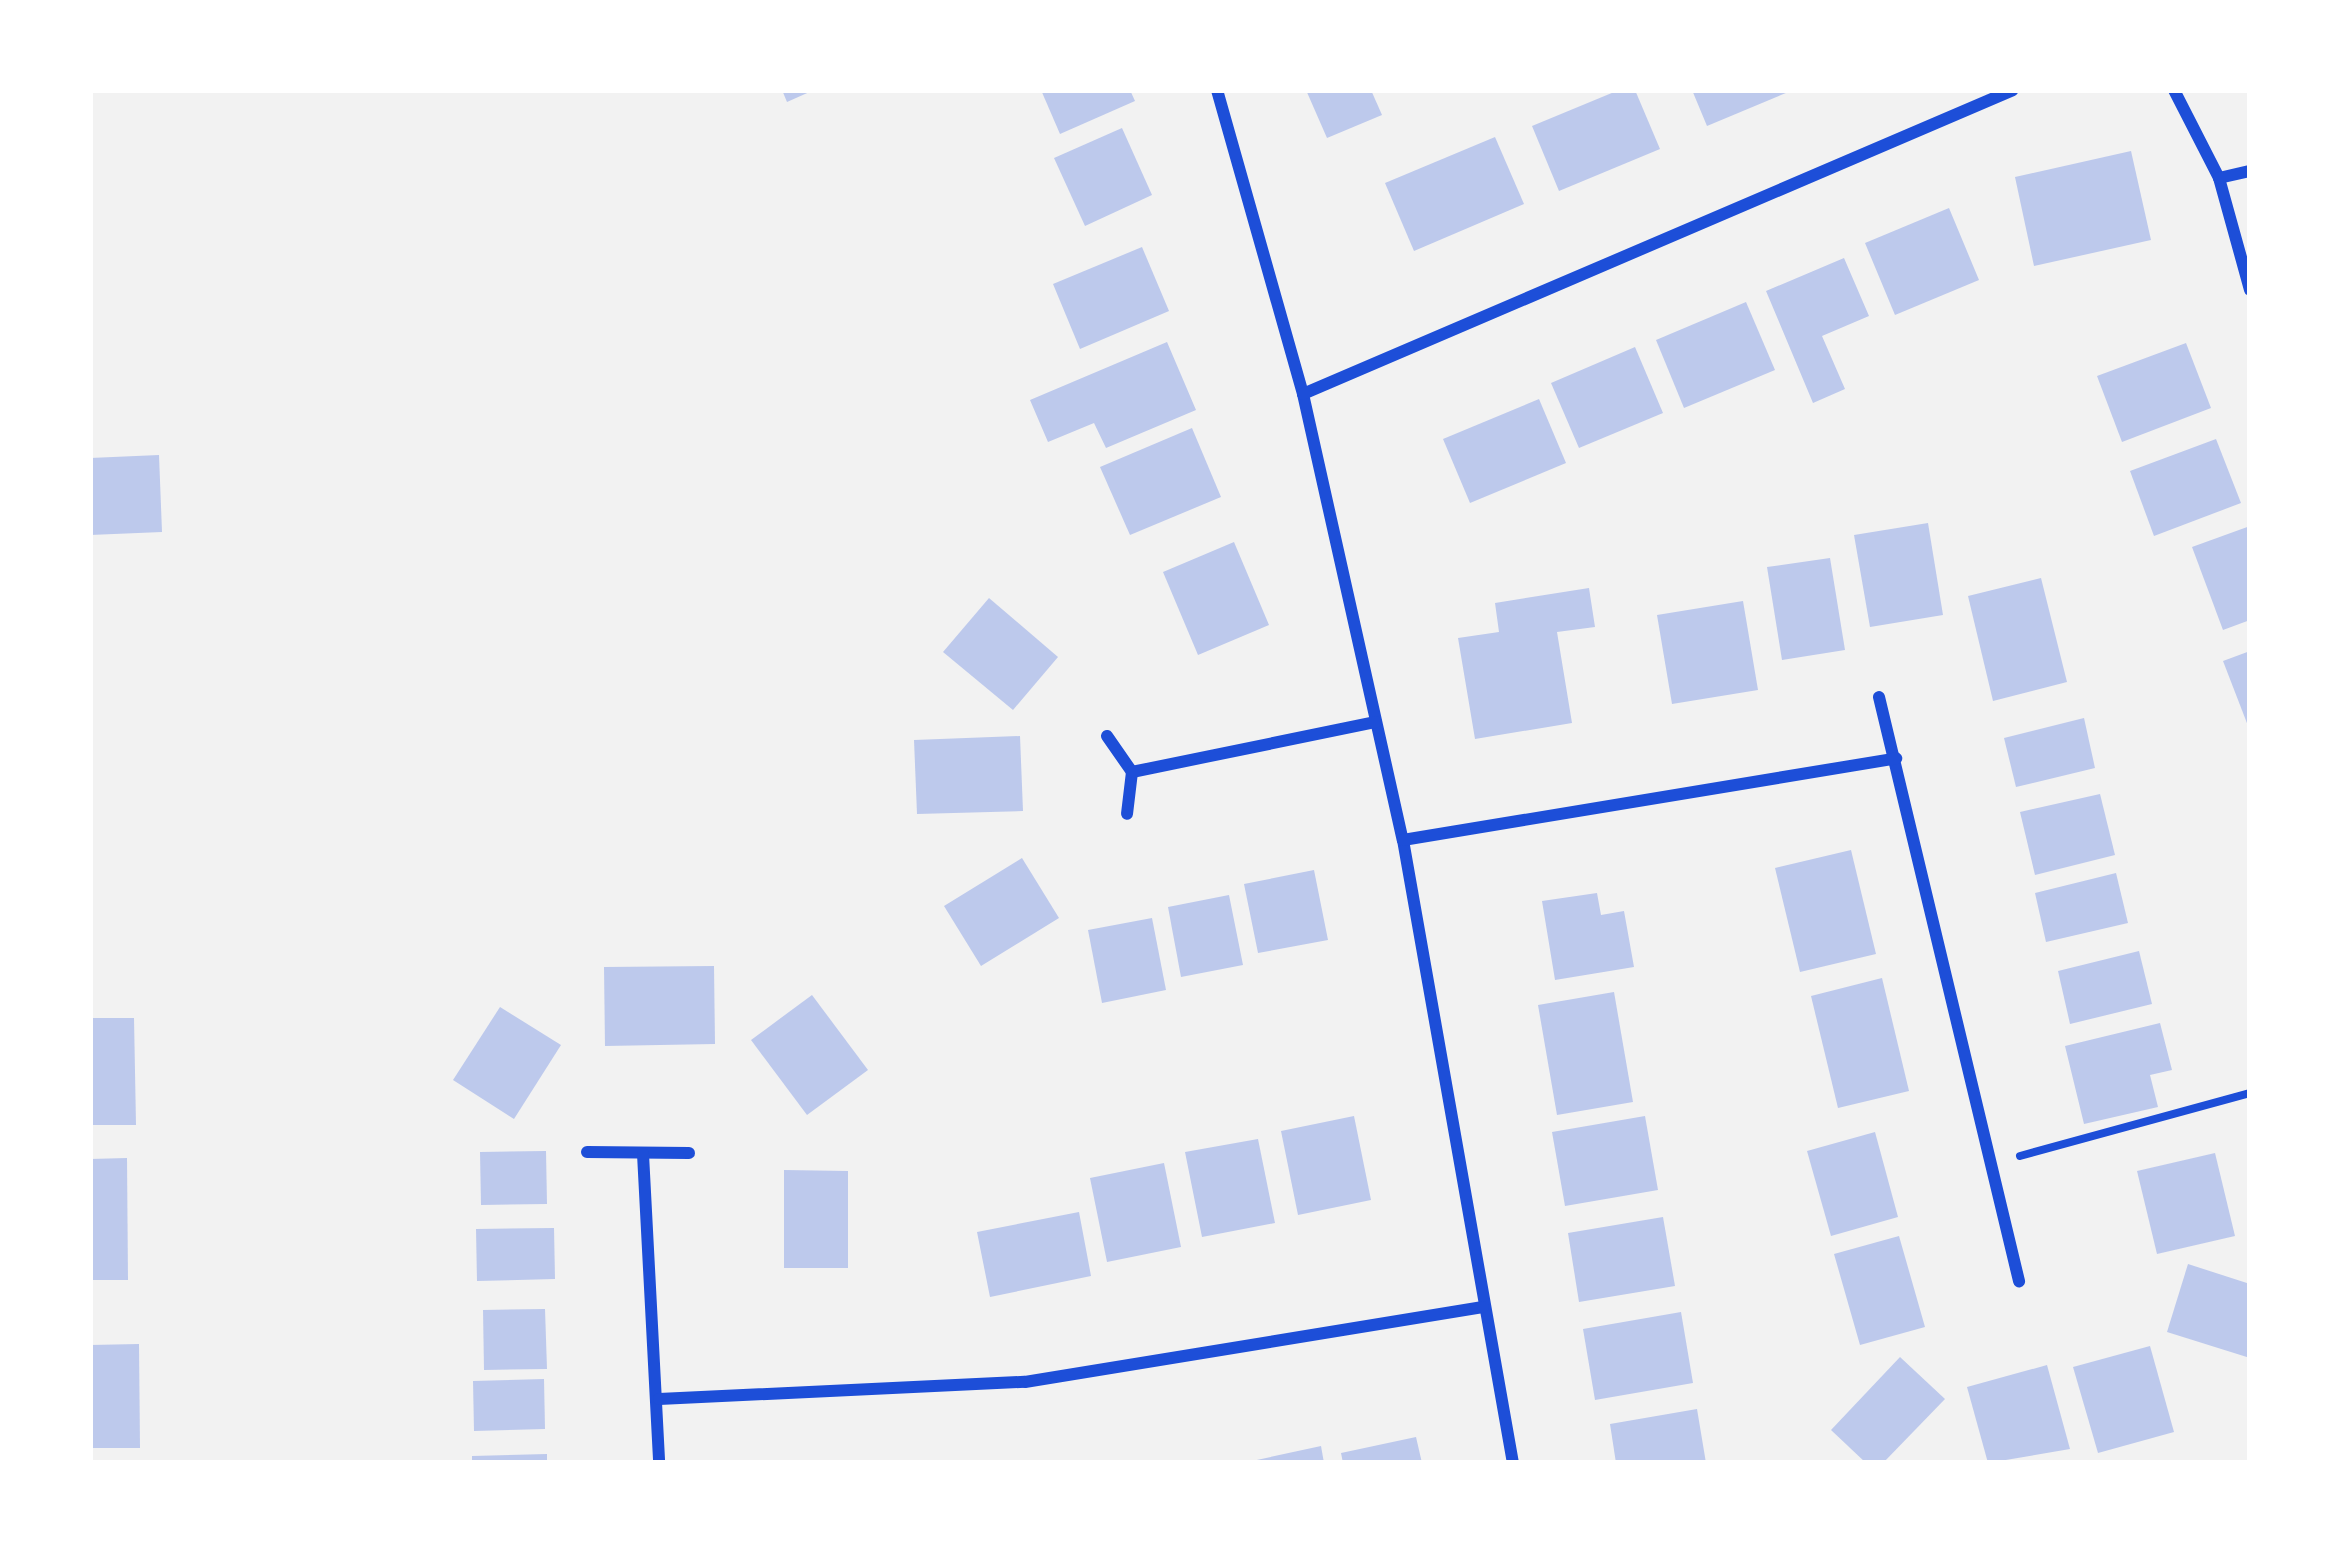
<!DOCTYPE html>
<style>
body{margin:0}
#map{position:relative;width:2340px;height:1553px;overflow:hidden;background:#f2f2f2;font-family:Karla,sans-serif}
div>[style]{position:absolute}
[style*='--x']{left:calc(var(--x)*1px);top:calc(var(--y)*1px);width:calc(var(--w)*1px);rotate:calc(var(--a)*1deg)}
.building>*{inset:0;background:#bdc9ec}
.path>*{height:8px;margin:-4px;padding:0 4px;transform-origin:4px;border-radius:4px;background:#1d4ed8}
.minor>*{height:12px;margin:-6px;padding:0 6px;transform-origin:6px;border-radius:6px;background:#1d4ed8}
span{translate:-50% -50%;white-space:nowrap;text-align:center;line-height:1.15;-webkit-text-stroke:12px #fff;paint-order:stroke}
.frame{position:absolute;inset:0;border:93px solid #fff;pointer-events:none}
</style>
<div id="map">
<div class="building">
<i style="clip-path:polygon(782px 90px,814px 90px,787px 102px)"></i>
<i style="clip-path:polygon(1041px 90px,1130px 90px,1135px 101px,1060px 134px)"></i>
<i style="clip-path:polygon(1306px 90px,1371px 90px,1382px 115px,1327px 138px)"></i>
<i style="clip-path:polygon(1619px 90px,1635px 90px,1660px 149px,1559px 191px,1532px 126px)"></i>
<i style="clip-path:polygon(1692px 90px,1793px 90px,1707px 126px)"></i>
<i style="clip-path:polygon(1122px 128px,1152px 195px,1085px 226px,1054px 158px)"></i>
<i style="clip-path:polygon(1495px 137px,1524px 204px,1414px 251px,1385px 183px)"></i>
<i style="clip-path:polygon(2131px 151px,2151px 240px,2034px 266px,2015px 177px)"></i>
<i style="clip-path:polygon(1949px 208px,1979px 280px,1895px 315px,1865px 243px)"></i>
<i style="clip-path:polygon(1142px 247px,1169px 311px,1080px 349px,1053px 284px)"></i>
<i style="clip-path:polygon(1844px 258px,1869px 316px,1822px 336px,1845px 389px,1813px 403px,1766px 291px)"></i>
<i style="clip-path:polygon(1746px 302px,1775px 370px,1684px 408px,1656px 340px)"></i>
<i style="clip-path:polygon(1167px 342px,1196px 410px,1106px 448px,1094px 423px,1048px 442px,1030px 400px)"></i>
<i style="clip-path:polygon(2186px 343px,2211px 408px,2122px 442px,2097px 376px)"></i>
<i style="clip-path:polygon(1635px 347px,1663px 413px,1579px 448px,1551px 383px)"></i>
<i style="clip-path:polygon(1539px 399px,1566px 463px,1470px 503px,1443px 439px)"></i>
<i style="clip-path:polygon(1192px 428px,1221px 497px,1130px 535px,1100px 467px)"></i>
<i style="clip-path:polygon(2216px 439px,2241px 503px,2154px 536px,2130px 471px)"></i>
<i style="clip-path:polygon(159px 455px,162px 532px,90px 535px,90px 458px)"></i>
<i style="clip-path:polygon(1928px 523px,1943px 615px,1870px 627px,1854px 535px)"></i>
<i style="clip-path:polygon(2250px 526px,2250px 620px,2223px 630px,2192px 547px)"></i>
<i style="clip-path:polygon(1234px 542px,1269px 625px,1198px 655px,1163px 572px)"></i>
<i style="clip-path:polygon(1830px 558px,1845px 650px,1782px 660px,1767px 567px)"></i>
<i style="clip-path:polygon(2041px 578px,2067px 682px,1993px 701px,1968px 596px)"></i>
<i style="clip-path:polygon(1589px 588px,1595px 627px,1557px 632px,1572px 723px,1475px 739px,1458px 638px,1499px 632px,1495px 603px)"></i>
<i style="clip-path:polygon(989px 598px,1058px 657px,1013px 710px,943px 652px)"></i>
<i style="clip-path:polygon(1743px 601px,1758px 690px,1672px 704px,1657px 615px)"></i>
<i style="clip-path:polygon(2250px 651px,2250px 731px,2223px 661px)"></i>
<i style="clip-path:polygon(2084px 718px,2095px 768px,2016px 787px,2004px 738px)"></i>
<i style="clip-path:polygon(1020px 736px,1023px 811px,917px 814px,914px 740px)"></i>
<i style="clip-path:polygon(2100px 794px,2115px 855px,2035px 875px,2020px 812px)"></i>
<i style="clip-path:polygon(1851px 850px,1876px 954px,1800px 972px,1775px 868px)"></i>
<i style="clip-path:polygon(1022px 858px,1059px 918px,981px 966px,944px 906px)"></i>
<i style="clip-path:polygon(1314px 870px,1328px 940px,1258px 953px,1244px 884px)"></i>
<i style="clip-path:polygon(2116px 873px,2128px 923px,2046px 942px,2035px 893px)"></i>
<i style="clip-path:polygon(1597px 893px,1601px 915px,1624px 911px,1634px 967px,1555px 980px,1542px 901px)"></i>
<i style="clip-path:polygon(1229px 895px,1243px 965px,1181px 977px,1168px 907px)"></i>
<i style="clip-path:polygon(1152px 918px,1166px 990px,1102px 1003px,1088px 930px)"></i>
<i style="clip-path:polygon(2139px 951px,2152px 1004px,2070px 1024px,2058px 971px)"></i>
<i style="clip-path:polygon(714px 966px,715px 1044px,605px 1046px,604px 967px)"></i>
<i style="clip-path:polygon(1882px 978px,1909px 1091px,1838px 1108px,1811px 996px)"></i>
<i style="clip-path:polygon(1614px 992px,1633px 1102px,1557px 1115px,1538px 1005px)"></i>
<i style="clip-path:polygon(812px 995px,868px 1070px,807px 1115px,751px 1040px)"></i>
<i style="clip-path:polygon(500px 1007px,561px 1045px,514px 1119px,453px 1080px)"></i>
<i style="clip-path:polygon(90px 1018px,134px 1018px,136px 1125px,90px 1125px)"></i>
<i style="clip-path:polygon(2160px 1023px,2172px 1070px,2150px 1075px,2158px 1107px,2084px 1124px,2065px 1046px)"></i>
<i style="clip-path:polygon(1354px 1116px,1371px 1200px,1298px 1215px,1281px 1131px)"></i>
<i style="clip-path:polygon(1645px 1116px,1658px 1190px,1565px 1206px,1552px 1132px)"></i>
<i style="clip-path:polygon(1875px 1132px,1898px 1217px,1831px 1236px,1807px 1151px)"></i>
<i style="clip-path:polygon(1258px 1139px,1275px 1223px,1202px 1237px,1185px 1152px)"></i>
<i style="clip-path:polygon(546px 1151px,547px 1204px,481px 1205px,480px 1152px)"></i>
<i style="clip-path:polygon(2215px 1153px,2235px 1236px,2157px 1254px,2137px 1171px)"></i>
<i style="clip-path:polygon(127px 1158px,128px 1280px,90px 1280px,90px 1159px)"></i>
<i style="clip-path:polygon(1164px 1163px,1181px 1247px,1107px 1262px,1090px 1178px)"></i>
<i style="clip-path:polygon(784px 1170px,848px 1171px,848px 1268px,784px 1268px)"></i>
<i style="clip-path:polygon(1079px 1212px,1091px 1276px,990px 1297px,977px 1232px)"></i>
<i style="clip-path:polygon(1663px 1217px,1675px 1286px,1579px 1302px,1568px 1233px)"></i>
<i style="clip-path:polygon(554px 1228px,555px 1279px,477px 1281px,476px 1229px)"></i>
<i style="clip-path:polygon(1899px 1236px,1925px 1327px,1860px 1345px,1834px 1254px)"></i>
<i style="clip-path:polygon(2188px 1264px,2250px 1284px,2250px 1358px,2167px 1332px)"></i>
<i style="clip-path:polygon(545px 1309px,547px 1369px,484px 1370px,483px 1310px)"></i>
<i style="clip-path:polygon(1681px 1312px,1693px 1383px,1595px 1400px,1583px 1329px)"></i>
<i style="clip-path:polygon(139px 1344px,140px 1448px,90px 1448px,90px 1345px)"></i>
<i style="clip-path:polygon(2150px 1346px,2174px 1432px,2098px 1453px,2073px 1367px)"></i>
<i style="clip-path:polygon(1900px 1357px,1945px 1399px,1883px 1463px,1866px 1463px,1831px 1430px)"></i>
<i style="clip-path:polygon(2047px 1365px,2070px 1449px,1988px 1463px,1967px 1387px)"></i>
<i style="clip-path:polygon(544px 1379px,545px 1429px,474px 1431px,473px 1381px)"></i>
<i style="clip-path:polygon(1697px 1409px,1706px 1463px,1616px 1463px,1610px 1424px)"></i>
<i style="clip-path:polygon(1416px 1437px,1422px 1463px,1343px 1463px,1341px 1453px)"></i>
<i style="clip-path:polygon(1321px 1446px,1324px 1463px,1252px 1463px,1252px 1461px)"></i>
<i style="clip-path:polygon(547px 1454px,547px 1463px,472px 1463px,472px 1456px)"></i>
</div>
<div class="path">
<i style="--x:2020;--y:1156;--w:238;--a:-15.3"></i>
</div>
<div class="minor">
<i style="--x:1217;--y:90;--w:316;--a:74.2"></i>
<i style="--x:1303;--y:394;--w:457;--a:77.4"></i>
<i style="--x:1403;--y:840;--w:633;--a:79.99"></i>
<i style="--x:2174;--y:90;--w:99;--a:62.9"></i>
<i style="--x:2219;--y:178;--w:116;--a:74.5"></i>
<i style="--x:2219;--y:178;--w:32;--a:-13"></i>
<i style="--x:1303;--y:394;--w:772;--a:-23.18"></i>
<i style="--x:1879;--y:697;--w:601;--a:76.52"></i>
<i style="--x:1107;--y:736;--w:44;--a:55.2"></i>
<i style="--x:1132;--y:772;--w:42;--a:96.8"></i>
<i style="--x:1132;--y:772;--w:249;--a:-11.6"></i>
<i style="--x:1403;--y:840;--w:500;--a:-9.4"></i>
<i style="--x:587;--y:1152;--w:102;--a:0.6"></i>
<i style="--x:643;--y:1154;--w:309;--a:87"></i>
<i style="--x:659;--y:1399;--w:366;--a:-2.7"></i>
<i style="--x:1025;--y:1382;--w:464;--a:-9.3"></i>
</div>
<div class="frame"></div>
</div>
